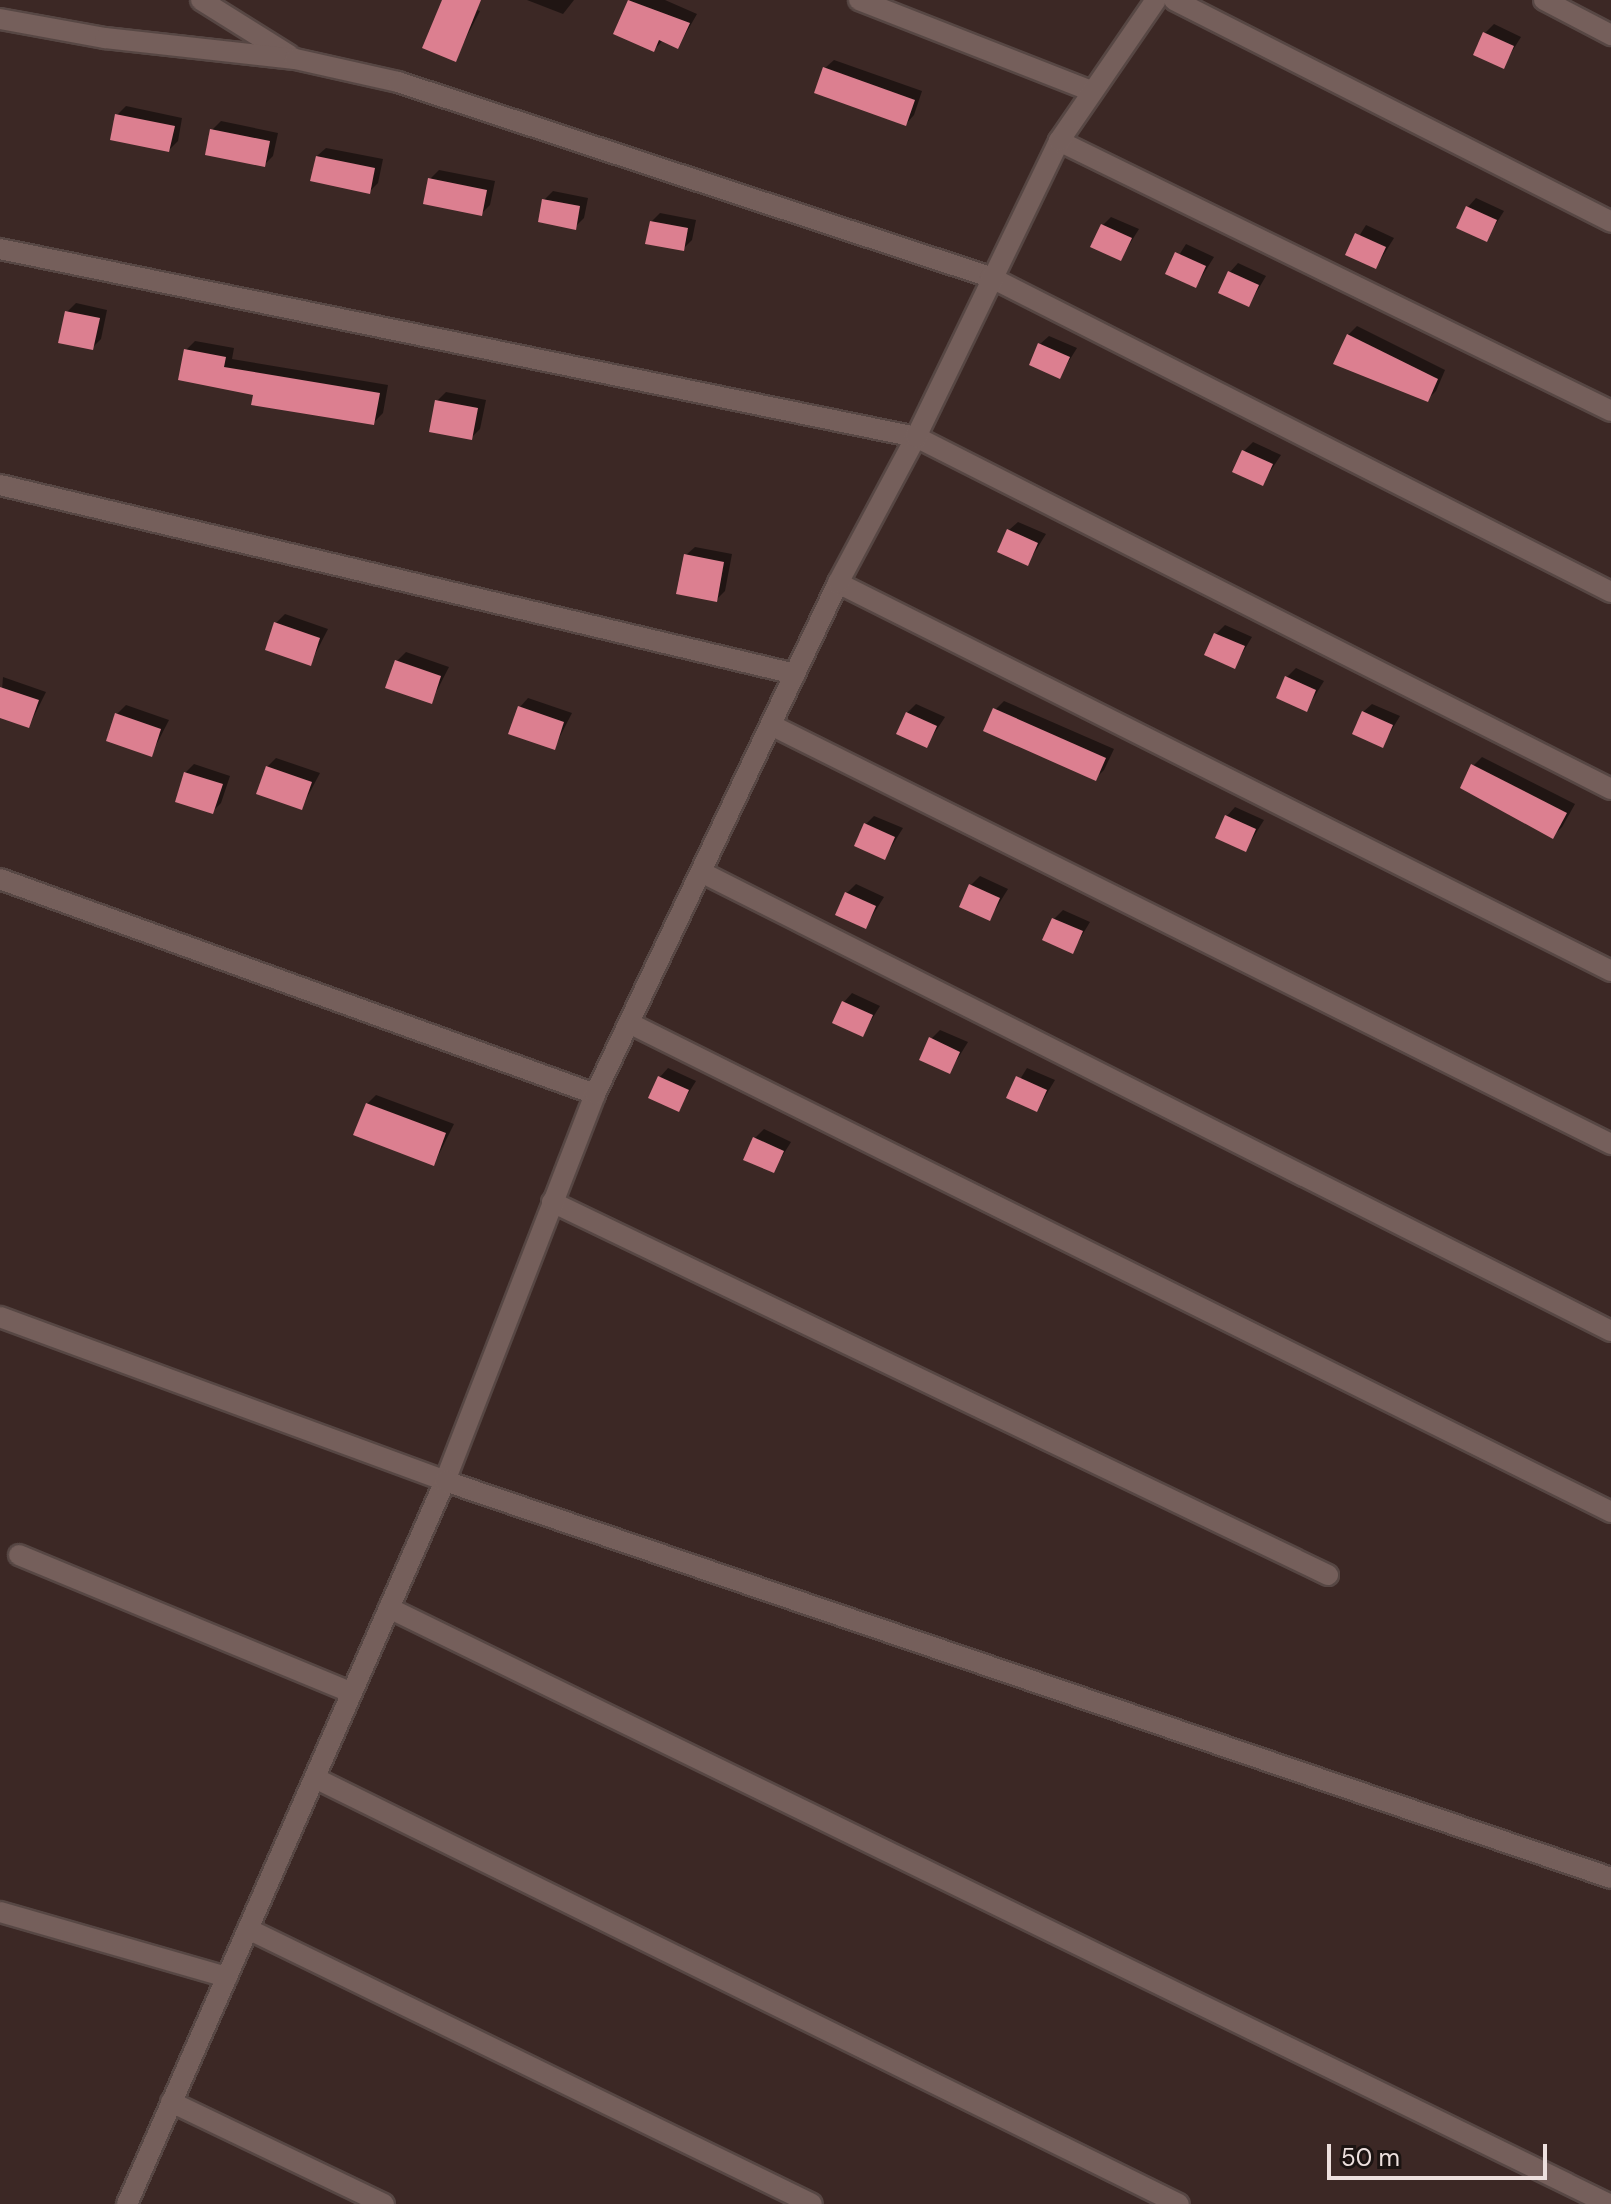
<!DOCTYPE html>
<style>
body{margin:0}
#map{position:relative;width:1611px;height:2204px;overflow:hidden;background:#3c2825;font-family:"DM Sans",sans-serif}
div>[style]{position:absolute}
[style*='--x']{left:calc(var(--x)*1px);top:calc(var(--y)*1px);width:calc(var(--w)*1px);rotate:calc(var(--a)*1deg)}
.shadow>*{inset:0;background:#0007}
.building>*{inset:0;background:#dc7f90}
.roads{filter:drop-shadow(2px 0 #574744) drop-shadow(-2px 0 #574744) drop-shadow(0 2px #574744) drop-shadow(0 -2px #574744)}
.street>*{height:20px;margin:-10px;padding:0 10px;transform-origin:10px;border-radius:10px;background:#755f5b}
.secondary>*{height:20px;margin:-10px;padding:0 10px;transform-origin:10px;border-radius:10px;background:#755f5b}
span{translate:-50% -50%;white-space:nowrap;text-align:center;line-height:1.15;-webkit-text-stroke:8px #1c1412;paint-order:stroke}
.scale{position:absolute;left:1327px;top:2144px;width:220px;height:36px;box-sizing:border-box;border:4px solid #ede0de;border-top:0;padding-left:10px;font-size:24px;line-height:28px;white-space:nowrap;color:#ede0de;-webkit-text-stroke:6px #1c1412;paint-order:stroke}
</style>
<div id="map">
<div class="shadow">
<i style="clip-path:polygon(448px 0,480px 11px,455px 59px)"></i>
<i style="clip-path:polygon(527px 0,574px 0,563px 14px)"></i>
<i style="clip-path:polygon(630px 0,665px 0,697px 14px,678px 47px,663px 40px,654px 50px,616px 33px)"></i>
<i style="clip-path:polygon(1494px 24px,1521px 37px,1503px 66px,1485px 33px)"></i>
<i style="clip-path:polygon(834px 60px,922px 91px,914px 115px,906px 124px,825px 68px)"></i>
<i style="clip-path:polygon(126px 106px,182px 118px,178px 141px,169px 150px,117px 115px)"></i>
<i style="clip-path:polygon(221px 121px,278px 133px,273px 156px,264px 165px,212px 130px)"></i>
<i style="clip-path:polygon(326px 148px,383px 159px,378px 183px,369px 192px,317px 156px)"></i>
<i style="clip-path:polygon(439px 170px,495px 181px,490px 205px,481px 214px,430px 179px)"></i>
<i style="clip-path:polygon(553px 191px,588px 198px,584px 218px,575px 227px,544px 200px)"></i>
<i style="clip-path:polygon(1476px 198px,1504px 211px,1486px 240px,1468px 207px)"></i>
<i style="clip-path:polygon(660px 213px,696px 220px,692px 240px,683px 249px,651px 222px)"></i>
<i style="clip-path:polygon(1111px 217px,1139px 229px,1121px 258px,1102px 226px)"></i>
<i style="clip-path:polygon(1366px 225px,1394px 238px,1376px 267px,1348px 254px)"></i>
<i style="clip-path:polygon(1186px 244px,1214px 257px,1196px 286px,1168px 273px)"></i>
<i style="clip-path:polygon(1238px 263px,1266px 276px,1249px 305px,1230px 272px)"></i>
<i style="clip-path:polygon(76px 303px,107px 310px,101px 339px,92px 348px,67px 312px)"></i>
<i style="clip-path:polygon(1357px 326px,1445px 370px,1436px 391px,1428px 399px,1348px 335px)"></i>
<i style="clip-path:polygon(1049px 336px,1077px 348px,1059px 377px,1040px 344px)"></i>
<i style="clip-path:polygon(195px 341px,234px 348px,232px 359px,388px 385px,383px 413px,374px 422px,255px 394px,186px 350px)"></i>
<i style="clip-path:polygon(446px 392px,486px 400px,480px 429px,471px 438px,437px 401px)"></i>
<i style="clip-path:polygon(1253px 442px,1281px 455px,1262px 484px,1244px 451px)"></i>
<i style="clip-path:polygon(1018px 522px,1046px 534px,1028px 563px,1009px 530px)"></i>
<i style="clip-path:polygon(695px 547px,732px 554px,725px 591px,716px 600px,686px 555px)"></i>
<i style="clip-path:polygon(285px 614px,328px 629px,310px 664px,276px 623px)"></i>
<i style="clip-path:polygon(1225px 625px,1252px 637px,1234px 667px,1216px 634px)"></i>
<i style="clip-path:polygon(406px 652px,449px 667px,431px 702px,397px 661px)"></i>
<i style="clip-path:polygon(1296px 668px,1324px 681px,1306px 710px,1287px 677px)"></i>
<i style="clip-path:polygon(3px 677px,46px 692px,29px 726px,0 716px)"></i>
<i style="clip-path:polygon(528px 698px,572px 713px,554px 748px,520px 707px)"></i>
<i style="clip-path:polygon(1004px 701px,1114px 749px,1104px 770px,1096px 778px,995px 710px)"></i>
<i style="clip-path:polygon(916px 704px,945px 717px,926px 746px,907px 713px)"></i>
<i style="clip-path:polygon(1372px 704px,1400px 716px,1382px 746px,1363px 712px)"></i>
<i style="clip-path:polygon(126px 705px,169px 720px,151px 755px,117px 714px)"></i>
<i style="clip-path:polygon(1482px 757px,1575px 804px,1562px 827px,1553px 836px,1473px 766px)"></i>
<i style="clip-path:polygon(276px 758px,320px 773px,302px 807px,267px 767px)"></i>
<i style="clip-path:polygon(194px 764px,230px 776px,221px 803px,212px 812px,185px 773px)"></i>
<i style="clip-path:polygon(1235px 807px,1264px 820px,1246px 849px,1227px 816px)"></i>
<i style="clip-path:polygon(874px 816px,903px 828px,885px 857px,866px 824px)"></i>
<i style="clip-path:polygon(980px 876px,1008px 889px,990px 918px,971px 885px)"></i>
<i style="clip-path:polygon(856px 884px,884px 897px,866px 926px,847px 893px)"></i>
<i style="clip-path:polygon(1063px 910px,1090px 922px,1072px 952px,1054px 919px)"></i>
<i style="clip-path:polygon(852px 993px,880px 1006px,862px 1035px,844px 1002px)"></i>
<i style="clip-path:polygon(940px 1030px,968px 1042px,950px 1071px,931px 1039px)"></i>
<i style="clip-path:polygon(668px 1068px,696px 1081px,678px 1110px,660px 1077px)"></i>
<i style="clip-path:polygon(1027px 1068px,1055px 1080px,1037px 1110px,1009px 1097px)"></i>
<i style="clip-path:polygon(376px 1095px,454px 1124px,434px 1164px,367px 1104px)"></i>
<i style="clip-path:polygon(764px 1129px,791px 1142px,773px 1171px,755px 1138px)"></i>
</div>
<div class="building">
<i style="clip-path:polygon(442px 0,481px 0,456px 62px,422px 48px)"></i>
<i style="clip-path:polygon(628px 0,690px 23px,678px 49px,659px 40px,654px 52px,613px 34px)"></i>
<i style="clip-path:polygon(1483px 32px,1514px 46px,1504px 69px,1473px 55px)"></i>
<i style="clip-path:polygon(823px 67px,915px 100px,906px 126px,814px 93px)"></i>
<i style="clip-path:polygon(115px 114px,175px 126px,169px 152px,110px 140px)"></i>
<i style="clip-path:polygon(210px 129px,270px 141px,265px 167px,205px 155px)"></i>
<i style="clip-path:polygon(316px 156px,375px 168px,370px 194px,310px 181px)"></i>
<i style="clip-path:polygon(428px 178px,487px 190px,482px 216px,423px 204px)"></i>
<i style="clip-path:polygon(542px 199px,580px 206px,576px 230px,538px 222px)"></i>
<i style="clip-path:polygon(1466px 206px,1497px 220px,1487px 242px,1456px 228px)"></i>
<i style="clip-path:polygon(650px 221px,688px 228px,684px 251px,645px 244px)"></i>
<i style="clip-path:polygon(1101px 224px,1132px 238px,1121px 261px,1090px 247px)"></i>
<i style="clip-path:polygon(1355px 233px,1386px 247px,1376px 269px,1345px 255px)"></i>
<i style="clip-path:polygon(1175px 252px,1206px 266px,1196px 288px,1165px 274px)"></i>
<i style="clip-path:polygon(1228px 271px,1259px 285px,1249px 307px,1218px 293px)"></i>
<i style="clip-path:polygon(65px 311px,100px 318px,93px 350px,58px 343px)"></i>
<i style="clip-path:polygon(1347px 334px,1438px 379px,1428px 402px,1333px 364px)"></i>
<i style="clip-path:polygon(1038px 343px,1070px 357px,1060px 379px,1029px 365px)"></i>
<i style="clip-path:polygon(184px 349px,226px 357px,224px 367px,380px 393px,374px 425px,251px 405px,253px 395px,178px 380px)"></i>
<i style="clip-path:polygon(435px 400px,478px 408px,472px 440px,429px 432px)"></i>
<i style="clip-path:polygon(1242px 450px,1273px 464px,1263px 486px,1232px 472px)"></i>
<i style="clip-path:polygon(1007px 529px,1038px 543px,1028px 566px,997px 552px)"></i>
<i style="clip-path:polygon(684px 554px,724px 562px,717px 602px,676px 594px)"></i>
<i style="clip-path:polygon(274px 622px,320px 638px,311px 666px,265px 650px)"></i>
<i style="clip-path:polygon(1214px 633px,1245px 646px,1235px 669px,1204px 655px)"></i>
<i style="clip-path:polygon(395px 660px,441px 676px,432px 704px,385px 688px)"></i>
<i style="clip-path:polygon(1285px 676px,1316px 690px,1307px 712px,1276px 698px)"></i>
<i style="clip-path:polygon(0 687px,39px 700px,29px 728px,0 718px)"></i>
<i style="clip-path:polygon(518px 706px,564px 722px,555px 750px,508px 734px)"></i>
<i style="clip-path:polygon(993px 708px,1106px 758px,1096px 781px,983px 731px)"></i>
<i style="clip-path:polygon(1362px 711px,1393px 725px,1383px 748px,1352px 734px)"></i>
<i style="clip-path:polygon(906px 712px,937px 726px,927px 748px,896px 734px)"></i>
<i style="clip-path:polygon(115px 713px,161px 729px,152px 757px,106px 741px)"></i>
<i style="clip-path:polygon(1471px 764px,1567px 813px,1553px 839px,1460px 788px)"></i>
<i style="clip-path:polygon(266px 766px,312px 782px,302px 810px,256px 794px)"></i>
<i style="clip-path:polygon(184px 772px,223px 784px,213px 814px,175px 802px)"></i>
<i style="clip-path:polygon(1225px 815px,1256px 829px,1246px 852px,1215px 838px)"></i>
<i style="clip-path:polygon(864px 823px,895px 837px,885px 860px,854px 846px)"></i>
<i style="clip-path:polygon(969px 884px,1000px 898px,990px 921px,959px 907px)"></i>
<i style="clip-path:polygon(845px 892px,876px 906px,866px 929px,835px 915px)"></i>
<i style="clip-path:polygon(1052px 918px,1083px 931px,1073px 954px,1042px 940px)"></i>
<i style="clip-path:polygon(842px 1001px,873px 1015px,863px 1037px,832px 1023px)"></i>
<i style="clip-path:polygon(929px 1037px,960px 1052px,950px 1074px,919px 1060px)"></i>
<i style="clip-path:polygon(658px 1076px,689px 1090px,679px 1112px,648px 1098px)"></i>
<i style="clip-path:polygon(1016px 1076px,1047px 1090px,1037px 1112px,1006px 1098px)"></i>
<i style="clip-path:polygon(366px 1103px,446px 1133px,434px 1166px,353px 1135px)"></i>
<i style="clip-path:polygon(753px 1137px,784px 1151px,774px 1173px,743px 1160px)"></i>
</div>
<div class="roads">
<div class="street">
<i style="--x:201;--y:0;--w:104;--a:32"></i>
<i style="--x:859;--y:0;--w:249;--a:21.4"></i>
<i style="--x:1174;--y:0;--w:490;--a:26.9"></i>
<i style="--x:1544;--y:0;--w:76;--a:27.6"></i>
<i style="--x:0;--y:19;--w:107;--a:10.3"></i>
<i style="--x:105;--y:38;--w:191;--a:6.3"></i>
<i style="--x:295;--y:59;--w:106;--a:12.6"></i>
<i style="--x:398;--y:82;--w:623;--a:18.23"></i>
<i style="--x:990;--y:277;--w:696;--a:26.9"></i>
<i style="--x:1059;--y:141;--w:614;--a:26.06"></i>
<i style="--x:0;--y:249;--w:935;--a:11.6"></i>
<i style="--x:916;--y:437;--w:779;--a:26.86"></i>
<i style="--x:0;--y:485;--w:817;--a:13.37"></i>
<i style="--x:838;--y:583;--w:865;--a:26.65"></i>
<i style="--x:771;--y:725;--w:939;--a:26.51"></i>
<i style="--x:703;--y:873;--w:1017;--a:26.77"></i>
<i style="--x:0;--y:879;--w:633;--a:19.87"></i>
<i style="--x:631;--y:1024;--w:1095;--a:26.47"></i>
<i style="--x:552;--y:1202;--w:861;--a:25.67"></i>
<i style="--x:19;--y:1555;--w:360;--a:22.5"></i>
<i style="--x:389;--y:1608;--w:1358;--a:26.04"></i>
<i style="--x:315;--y:1778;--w:963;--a:26.25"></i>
<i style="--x:0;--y:1912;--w:236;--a:16"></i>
<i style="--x:248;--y:1929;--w:627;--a:25.99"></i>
<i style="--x:171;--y:2102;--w:236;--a:25.6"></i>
<i style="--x:127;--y:2204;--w:790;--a:-66.26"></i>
<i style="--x:445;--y:1481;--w:415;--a:-68.8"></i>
<i style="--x:595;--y:1094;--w:566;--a:-64.57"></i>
<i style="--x:838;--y:583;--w:166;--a:-61.9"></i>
<i style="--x:916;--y:437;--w:329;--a:-64.2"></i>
<i style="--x:1059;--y:141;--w:171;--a:-55.5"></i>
</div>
<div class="secondary">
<i style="--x:0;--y:1317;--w:474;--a:20.2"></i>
<i style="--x:445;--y:1481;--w:1232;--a:18.8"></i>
</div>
</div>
<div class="scale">50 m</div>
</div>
